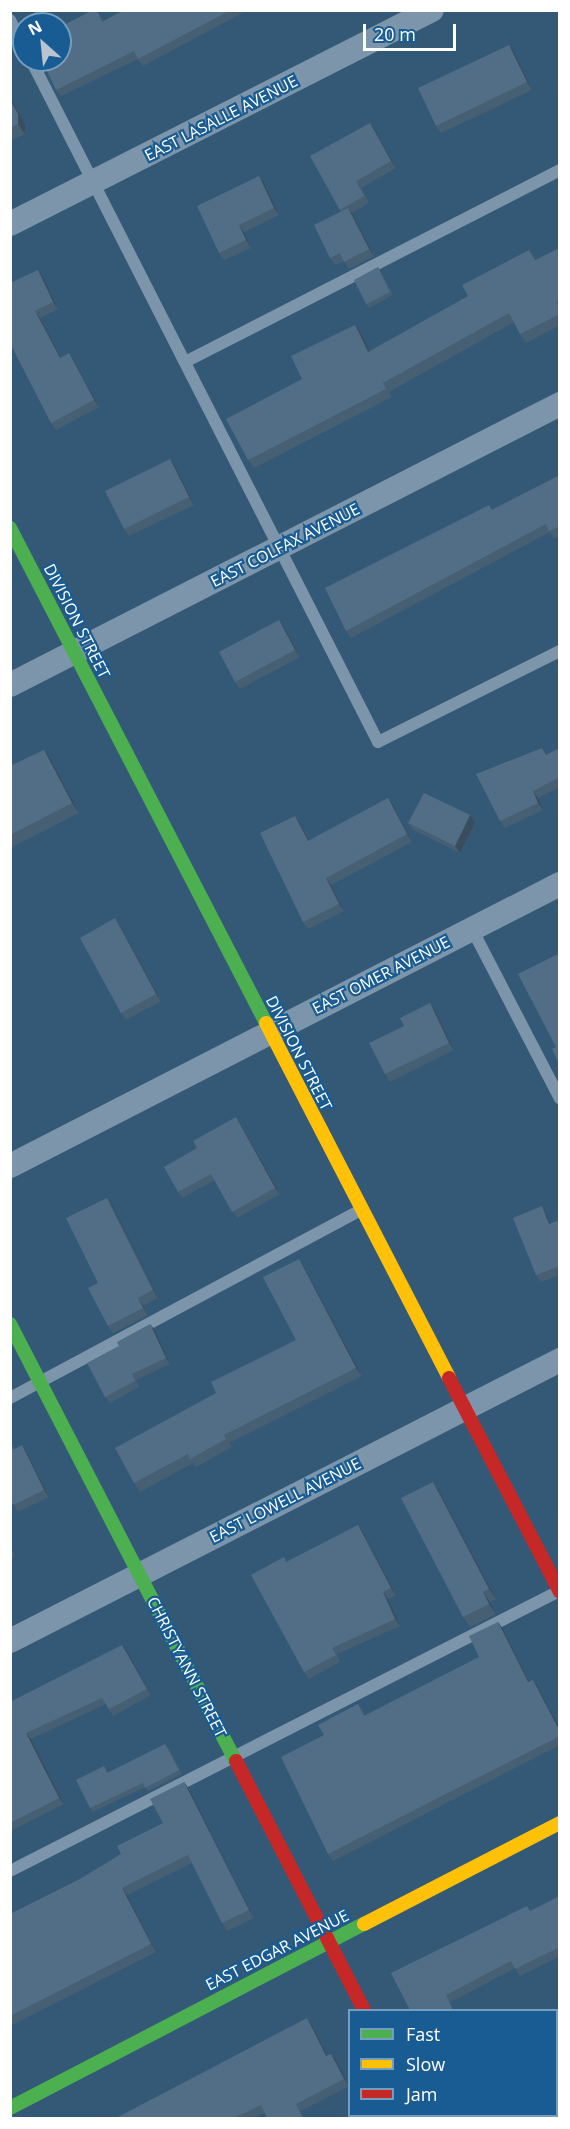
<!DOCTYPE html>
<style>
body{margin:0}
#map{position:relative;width:570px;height:2129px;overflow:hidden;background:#345977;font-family:"Open Sans",sans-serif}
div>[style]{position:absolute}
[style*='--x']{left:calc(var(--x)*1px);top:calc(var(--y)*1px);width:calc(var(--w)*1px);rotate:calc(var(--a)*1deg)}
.lane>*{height:12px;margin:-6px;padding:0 6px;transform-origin:6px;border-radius:6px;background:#7c95aa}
.street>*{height:24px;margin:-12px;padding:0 12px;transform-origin:12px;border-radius:12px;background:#7c95aa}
.fast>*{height:14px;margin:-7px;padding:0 7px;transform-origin:7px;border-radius:7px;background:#4caf50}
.slow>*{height:14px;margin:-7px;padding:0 7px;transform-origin:7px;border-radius:7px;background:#ffc107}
.jam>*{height:14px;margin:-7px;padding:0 7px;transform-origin:7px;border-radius:7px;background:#c62828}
.wall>*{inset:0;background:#465f73}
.shaded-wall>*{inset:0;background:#394d5e}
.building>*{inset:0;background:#516e86}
span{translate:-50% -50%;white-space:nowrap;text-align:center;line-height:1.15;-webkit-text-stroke:4.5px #185c93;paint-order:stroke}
.street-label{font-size:16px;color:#fff}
.frame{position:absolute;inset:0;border:12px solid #fff;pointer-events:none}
.legend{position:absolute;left:348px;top:2009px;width:210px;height:108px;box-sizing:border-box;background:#185c93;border:2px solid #749dbe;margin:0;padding:8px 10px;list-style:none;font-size:18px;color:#fff}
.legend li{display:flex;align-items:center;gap:12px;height:30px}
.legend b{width:30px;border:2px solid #749dbe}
.north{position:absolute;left:12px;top:12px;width:60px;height:60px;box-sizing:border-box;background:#185c93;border:2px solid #749dbe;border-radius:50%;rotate:333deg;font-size:16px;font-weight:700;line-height:24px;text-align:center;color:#fff}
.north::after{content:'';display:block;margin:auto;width:21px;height:27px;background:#b8c5cf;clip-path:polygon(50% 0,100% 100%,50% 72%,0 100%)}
.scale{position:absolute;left:363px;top:24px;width:93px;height:27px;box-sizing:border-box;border:3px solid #fff;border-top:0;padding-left:8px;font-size:18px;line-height:21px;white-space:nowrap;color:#fff;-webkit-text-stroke:4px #185c93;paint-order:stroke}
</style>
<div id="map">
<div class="lane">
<i style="--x:10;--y:20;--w:30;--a:63"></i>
<i style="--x:31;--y:60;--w:765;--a:63.03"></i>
<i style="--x:378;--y:742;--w:203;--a:-26.6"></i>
<i style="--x:185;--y:362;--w:421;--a:-27.1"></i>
<i style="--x:472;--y:929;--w:191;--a:62.6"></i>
<i style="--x:10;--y:1398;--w:398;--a:-28.2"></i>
<i style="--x:10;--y:1871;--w:614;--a:-27.02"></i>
<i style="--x:556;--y:2057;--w:4;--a:-14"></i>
<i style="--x:440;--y:2118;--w:5;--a:-22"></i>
</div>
<div class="street">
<i style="--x:10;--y:224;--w:473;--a:-26.9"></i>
<i style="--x:10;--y:685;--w:618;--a:-27.06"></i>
<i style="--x:10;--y:1166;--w:618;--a:-27.15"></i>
<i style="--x:10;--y:1641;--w:618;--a:-27.06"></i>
<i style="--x:419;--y:2116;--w:2;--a:63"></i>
</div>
<div class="fast">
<i style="--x:10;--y:528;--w:557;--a:62.65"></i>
<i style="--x:10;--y:1324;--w:492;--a:62.7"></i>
<i style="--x:10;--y:2108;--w:399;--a:-27.5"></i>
</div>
<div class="slow">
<i style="--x:266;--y:1023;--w:399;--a:62.7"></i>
<i style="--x:364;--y:1924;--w:220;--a:-27.3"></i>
</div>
<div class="jam">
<i style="--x:449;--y:1378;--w:241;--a:62.6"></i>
<i style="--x:236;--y:1761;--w:280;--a:62.8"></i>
</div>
<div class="wall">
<i style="clip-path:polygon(124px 10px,248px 10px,143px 66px,138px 59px,61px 96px,56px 90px,101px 16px,103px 21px)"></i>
<i style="clip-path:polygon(514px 52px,532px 90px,441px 133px,436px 126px)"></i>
<i style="clip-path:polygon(10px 97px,25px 124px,25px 134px,10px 141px)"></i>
<i style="clip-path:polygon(375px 130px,396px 168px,361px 188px,369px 203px,352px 213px,374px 256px,349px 269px,344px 261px,335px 265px,330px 258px,341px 212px,310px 156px)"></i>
<i style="clip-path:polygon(259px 176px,264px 183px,279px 215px,244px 232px,251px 248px,224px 260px,219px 253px)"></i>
<i style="clip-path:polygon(560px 248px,560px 325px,526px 343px,520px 334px,514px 322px,389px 392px,392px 397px,254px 468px,248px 460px,302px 379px,355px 325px,361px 333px,370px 351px,536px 260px)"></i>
<i style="clip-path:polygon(378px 267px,393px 295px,369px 308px,366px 304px)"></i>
<i style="clip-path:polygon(43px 277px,58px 309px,40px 318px,61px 357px,74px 361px,99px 407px,56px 430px,51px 423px,10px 343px)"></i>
<i style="clip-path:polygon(170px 459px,175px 466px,194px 505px,129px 536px,124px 529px)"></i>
<i style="clip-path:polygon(560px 475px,560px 535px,554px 538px,550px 532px,351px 638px,346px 631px,492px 509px)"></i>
<i style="clip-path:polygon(279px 620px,284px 627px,300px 657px,240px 689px,235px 682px)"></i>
<i style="clip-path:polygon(560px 748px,560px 787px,538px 798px,543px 810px,505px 828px,500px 821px,547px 754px)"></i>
<i style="clip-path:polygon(44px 750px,51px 760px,79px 813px,10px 848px,10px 766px)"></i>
<i style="clip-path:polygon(388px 798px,393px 805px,412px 842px,331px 885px,344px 911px,308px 929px,303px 922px,300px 823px,309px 840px)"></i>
<i style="clip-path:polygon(408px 823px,475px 823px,460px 853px,413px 830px)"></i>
<i style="clip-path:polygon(120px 926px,161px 1001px,126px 1020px,121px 1013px)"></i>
<i style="clip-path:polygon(430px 1003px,435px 1010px,454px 1050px,390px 1082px,385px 1074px,404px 1026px)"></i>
<i style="clip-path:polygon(240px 1123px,280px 1194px,237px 1218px,215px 1180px,182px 1198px,178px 1192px,197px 1148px)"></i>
<i style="clip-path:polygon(107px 1198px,112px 1205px,158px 1298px,143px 1306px,148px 1315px,113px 1333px,108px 1326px,98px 1283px)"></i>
<i style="clip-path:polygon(542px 1206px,547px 1214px,551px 1223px,560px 1220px,560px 1275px,541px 1282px,536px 1275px)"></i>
<i style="clip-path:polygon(299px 1259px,304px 1267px,362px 1376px,229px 1443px,232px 1447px,196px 1467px,193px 1463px,140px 1492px,134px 1483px,216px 1393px,296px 1340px)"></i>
<i style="clip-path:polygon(155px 1330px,170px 1364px,136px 1380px,139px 1387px,110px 1403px,105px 1397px)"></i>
<i style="clip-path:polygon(10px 1441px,15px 1449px,27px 1453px,49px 1497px,18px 1512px,10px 1499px)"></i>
<i style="clip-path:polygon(439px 1491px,496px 1599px,490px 1602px,496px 1614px,470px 1627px,463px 1617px)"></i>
<i style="clip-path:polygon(358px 1525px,363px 1532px,396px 1595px,388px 1599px,400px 1626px,337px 1654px,340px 1662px,309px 1679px,304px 1672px,287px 1562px)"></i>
<i style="clip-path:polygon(10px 1546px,15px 1556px,10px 1559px)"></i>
<i style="clip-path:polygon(498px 1622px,503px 1629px,529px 1682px,538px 1687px,560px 1729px,560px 1745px,333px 1861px,328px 1854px,324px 1735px,358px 1704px,365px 1715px,479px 1657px)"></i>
<i style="clip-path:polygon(127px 1651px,151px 1695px,113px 1716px,106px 1704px,31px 1739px,64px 1804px,10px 1831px,10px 1702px)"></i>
<i style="clip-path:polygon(168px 1748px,182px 1774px,148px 1791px,145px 1787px,93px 1812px,90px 1808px,104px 1766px,108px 1773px)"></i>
<i style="clip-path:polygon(184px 1782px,189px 1789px,254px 1918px,227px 1931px,222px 1923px,192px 1863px,127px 1895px,156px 1952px,10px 2026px,10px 1914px,80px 1879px,121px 1854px,163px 1823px)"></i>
<i style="clip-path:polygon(560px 1896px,560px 1956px,520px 1976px,515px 1968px,451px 2002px,410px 2010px,531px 1911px)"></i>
<i style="clip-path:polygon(312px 2025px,327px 2055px,336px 2060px,349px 2086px,301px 2111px,264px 2113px,252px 2118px,116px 2118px)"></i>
</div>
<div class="shaded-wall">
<i style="clip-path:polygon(509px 45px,514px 52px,532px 90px,527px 82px)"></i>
<i style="clip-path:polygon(10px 97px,25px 124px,25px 134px,18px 124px,10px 100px)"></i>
<i style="clip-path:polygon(370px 123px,375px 130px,396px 168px,391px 161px)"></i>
<i style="clip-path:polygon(259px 176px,264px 183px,279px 215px,274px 208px)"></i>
<i style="clip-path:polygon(348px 208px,353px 215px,374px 256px,369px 249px)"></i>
<i style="clip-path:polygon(239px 225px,244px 232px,251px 248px,246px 240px)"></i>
<i style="clip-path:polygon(38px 270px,43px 277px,58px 309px,53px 302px)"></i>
<i style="clip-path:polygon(35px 311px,40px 318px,65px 365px,60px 358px)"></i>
<i style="clip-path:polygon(355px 325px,361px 333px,374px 360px,368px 352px)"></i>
<i style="clip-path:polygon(69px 353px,74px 361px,99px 407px,94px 400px)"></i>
<i style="clip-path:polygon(170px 459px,175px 466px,194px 505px,189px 497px)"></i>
<i style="clip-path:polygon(279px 620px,284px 627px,300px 657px,295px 650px)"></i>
<i style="clip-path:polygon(44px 750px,51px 760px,79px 813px,72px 803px)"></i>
<i style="clip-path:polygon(533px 791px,538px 798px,543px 810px,538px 803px)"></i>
<i style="clip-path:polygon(388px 798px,393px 805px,412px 842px,407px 834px)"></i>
<i style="clip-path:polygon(470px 815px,475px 823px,460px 853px,455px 846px)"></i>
<i style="clip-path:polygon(295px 816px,300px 823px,313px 848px,308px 841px)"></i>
<i style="clip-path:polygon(326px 878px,331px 885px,344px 911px,339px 904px)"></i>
<i style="clip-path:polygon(115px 918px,120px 926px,161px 1001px,156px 994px)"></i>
<i style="clip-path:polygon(430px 1003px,435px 1010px,454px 1050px,449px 1043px)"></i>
<i style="clip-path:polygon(236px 1117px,240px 1123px,280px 1194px,275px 1188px)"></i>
<i style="clip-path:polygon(107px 1198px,112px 1205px,158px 1298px,153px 1290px)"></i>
<i style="clip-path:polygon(542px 1206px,547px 1214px,554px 1231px,549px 1224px)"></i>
<i style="clip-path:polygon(299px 1259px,304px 1267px,362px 1376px,356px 1368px)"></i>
<i style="clip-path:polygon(138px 1298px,143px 1306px,148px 1315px,143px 1308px)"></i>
<i style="clip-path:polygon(150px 1324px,155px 1330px,170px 1364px,166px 1358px)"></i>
<i style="clip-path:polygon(22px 1445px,27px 1453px,49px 1497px,44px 1490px)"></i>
<i style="clip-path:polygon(433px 1482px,439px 1491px,496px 1599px,489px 1589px)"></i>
<i style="clip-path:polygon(358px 1525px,363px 1532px,396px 1595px,391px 1588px)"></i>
<i style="clip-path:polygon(383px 1592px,388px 1599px,400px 1626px,395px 1619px)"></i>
<i style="clip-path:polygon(483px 1592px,490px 1602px,496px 1614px,489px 1604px)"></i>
<i style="clip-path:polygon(498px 1622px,503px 1629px,533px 1690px,528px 1682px)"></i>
<i style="clip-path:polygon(122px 1645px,127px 1651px,151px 1695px,147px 1689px)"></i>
<i style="clip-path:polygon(533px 1680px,538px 1687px,560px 1729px,560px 1732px)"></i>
<i style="clip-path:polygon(26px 1733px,31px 1739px,64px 1804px,59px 1798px)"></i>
<i style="clip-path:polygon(184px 1782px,189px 1789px,254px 1918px,249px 1910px)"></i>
<i style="clip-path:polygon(122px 1888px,127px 1895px,156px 1952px,151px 1944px)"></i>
<i style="clip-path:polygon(307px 2018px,312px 2025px,331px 2063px,326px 2056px)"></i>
<i style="clip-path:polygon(331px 2054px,336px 2060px,349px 2086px,344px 2079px)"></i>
</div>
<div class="building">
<i style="clip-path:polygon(93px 10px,97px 10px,102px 22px,124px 10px,231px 10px,138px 59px,134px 51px,56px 90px,42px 60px,60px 60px,60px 27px)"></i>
<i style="clip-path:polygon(509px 45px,527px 82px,436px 126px,418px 88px)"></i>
<i style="clip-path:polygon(10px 100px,18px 114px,18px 124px,10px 128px)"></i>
<i style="clip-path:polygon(370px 123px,391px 161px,356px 181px,364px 196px,340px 210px,310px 156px)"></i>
<i style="clip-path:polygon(259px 176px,274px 208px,239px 225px,246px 240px,219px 253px,197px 206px)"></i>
<i style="clip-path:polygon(348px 208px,369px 249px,344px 262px,340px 253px,330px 258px,314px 225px)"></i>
<i style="clip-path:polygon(560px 248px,560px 300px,556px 302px,560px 309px,560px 314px,520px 334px,509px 313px,383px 383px,386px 389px,248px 460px,226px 419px,302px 379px,291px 356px,355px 325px,368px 352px,468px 296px,462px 285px,529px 250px,535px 260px)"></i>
<i style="clip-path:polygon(378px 267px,390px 292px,366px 304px,354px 280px)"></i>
<i style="clip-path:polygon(38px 270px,53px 302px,35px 311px,60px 358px,69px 353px,94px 400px,51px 423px,10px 343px,10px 283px)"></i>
<i style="clip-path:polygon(170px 459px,189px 497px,124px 529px,105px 491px)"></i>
<i style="clip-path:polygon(560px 475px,560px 526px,549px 531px,546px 524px,346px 631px,325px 588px,489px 505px,492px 510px)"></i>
<i style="clip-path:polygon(279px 620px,295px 650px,235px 682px,219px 652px)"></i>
<i style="clip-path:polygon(542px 748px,546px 755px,560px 748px,560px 777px,533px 791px,538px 803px,500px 821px,476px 774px)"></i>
<i style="clip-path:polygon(44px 750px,72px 803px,10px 835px,10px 766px)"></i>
<i style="clip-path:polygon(424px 793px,470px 815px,455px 846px,408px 823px)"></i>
<i style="clip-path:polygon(388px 798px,407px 834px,326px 878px,339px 904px,303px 922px,260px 833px,295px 816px,308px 841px)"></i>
<i style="clip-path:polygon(115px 918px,156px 994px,121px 1013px,80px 938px)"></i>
<i style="clip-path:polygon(560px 953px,560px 1066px,552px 1049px,556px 1047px,518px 974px)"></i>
<i style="clip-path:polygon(430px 1003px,449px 1043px,385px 1074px,369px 1043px,404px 1026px,400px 1018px)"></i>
<i style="clip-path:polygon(236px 1117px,275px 1188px,232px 1212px,211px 1174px,178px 1192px,164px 1167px,197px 1148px,193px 1141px)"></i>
<i style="clip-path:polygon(107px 1198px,153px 1290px,138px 1298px,143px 1308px,108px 1326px,88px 1288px,98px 1283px,66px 1218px)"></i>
<i style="clip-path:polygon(542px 1206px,549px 1224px,560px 1220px,560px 1266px,536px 1275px,513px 1218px)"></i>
<i style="clip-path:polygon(299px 1259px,356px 1368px,224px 1435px,226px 1439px,190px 1459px,188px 1454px,134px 1483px,115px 1448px,216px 1393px,211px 1382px,296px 1340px,263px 1277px)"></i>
<i style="clip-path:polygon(150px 1324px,166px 1358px,132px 1374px,135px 1381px,105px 1397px,87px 1363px,119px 1346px,117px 1342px)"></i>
<i style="clip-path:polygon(10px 1444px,13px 1450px,22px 1445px,44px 1490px,13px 1505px,10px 1499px)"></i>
<i style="clip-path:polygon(433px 1482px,489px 1589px,483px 1592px,489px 1604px,463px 1617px,401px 1498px)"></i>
<i style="clip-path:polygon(358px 1525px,391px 1588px,383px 1592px,395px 1619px,332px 1648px,336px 1655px,304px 1672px,251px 1575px,284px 1557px,286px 1562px)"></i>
<i style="clip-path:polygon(498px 1622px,528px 1682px,533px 1680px,560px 1732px,560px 1736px,328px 1854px,281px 1757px,324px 1735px,318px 1725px,358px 1704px,364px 1716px,479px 1657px,469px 1636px)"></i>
<i style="clip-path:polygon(122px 1645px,147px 1689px,109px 1709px,102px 1698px,26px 1733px,59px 1798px,10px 1823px,10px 1702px)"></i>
<i style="clip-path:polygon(165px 1744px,179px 1770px,145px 1788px,143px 1783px,90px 1808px,76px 1780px,104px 1766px,107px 1773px)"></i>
<i style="clip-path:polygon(184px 1782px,249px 1910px,222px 1923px,188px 1855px,122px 1888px,151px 1944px,10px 2016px,10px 1914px,80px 1879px,121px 1854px,117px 1846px,163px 1823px,150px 1799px)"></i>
<i style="clip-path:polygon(560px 1896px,560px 1947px,515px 1969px,511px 1961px,446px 1995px,453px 2010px,410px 2010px,391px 1973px,527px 1906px,530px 1911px)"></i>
<i style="clip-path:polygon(307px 2018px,326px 2056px,331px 2054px,344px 2079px,296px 2104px,303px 2118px,267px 2118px,261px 2105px,234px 2118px,116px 2118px)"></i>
</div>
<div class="street-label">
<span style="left:221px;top:118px;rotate:-27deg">EAST LASALLE AVENUE</span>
<span style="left:285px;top:545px;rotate:-27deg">EAST COLFAX AVENUE</span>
<span style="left:77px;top:621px;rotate:63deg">DIVISION STREET</span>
<span style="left:381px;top:975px;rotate:-27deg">EAST OMER AVENUE</span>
<span style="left:299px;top:1053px;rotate:63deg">DIVISION STREET</span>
<span style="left:285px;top:1500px;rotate:-27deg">EAST LOWELL AVENUE</span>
<span style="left:187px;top:1667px;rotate:63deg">CHRISTYANN STREET</span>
<span style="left:277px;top:1950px;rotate:-27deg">EAST EDGAR AVENUE</span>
</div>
<div class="frame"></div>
<ul class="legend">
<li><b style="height:8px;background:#4caf50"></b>Fast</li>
<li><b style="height:8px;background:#ffc107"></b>Slow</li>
<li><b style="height:8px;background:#c62828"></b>Jam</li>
</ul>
<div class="north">N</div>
<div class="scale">20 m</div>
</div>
